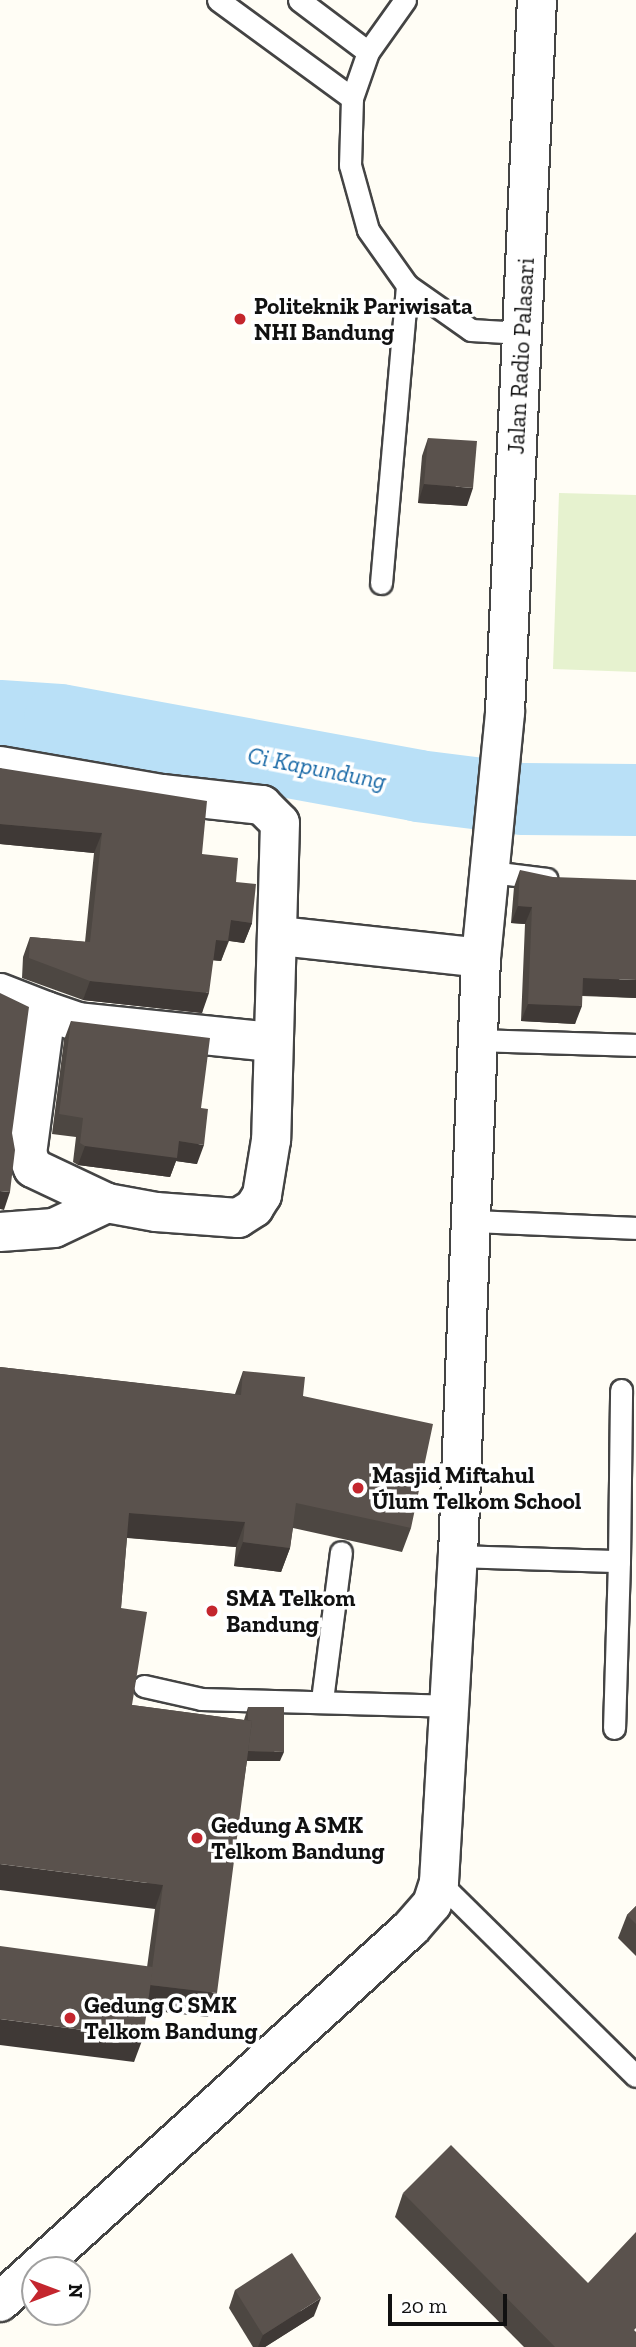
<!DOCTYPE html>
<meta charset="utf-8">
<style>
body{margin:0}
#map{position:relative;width:636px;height:2347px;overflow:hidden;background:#fffdf5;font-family:"Zilla Slab",serif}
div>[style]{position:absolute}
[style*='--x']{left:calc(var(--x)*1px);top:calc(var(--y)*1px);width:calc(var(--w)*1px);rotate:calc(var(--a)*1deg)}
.pitch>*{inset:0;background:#e6f2cf}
.river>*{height:72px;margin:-36px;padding:0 36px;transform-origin:36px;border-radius:36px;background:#b9e0f7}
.roads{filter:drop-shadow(2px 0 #444) drop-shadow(-2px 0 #444) drop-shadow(0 2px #444) drop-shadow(0 -2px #444)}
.service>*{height:21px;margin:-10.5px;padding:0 10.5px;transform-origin:10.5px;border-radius:10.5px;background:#fff}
.minor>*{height:38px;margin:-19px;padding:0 19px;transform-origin:19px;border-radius:19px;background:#fff}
.wall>*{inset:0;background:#4d4742}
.shaded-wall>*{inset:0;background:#3f3936}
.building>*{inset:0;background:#5a524d}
.dots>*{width:19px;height:19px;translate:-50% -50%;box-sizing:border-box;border:4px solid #fff;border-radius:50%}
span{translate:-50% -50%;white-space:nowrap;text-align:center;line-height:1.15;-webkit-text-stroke:7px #fff;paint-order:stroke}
.poi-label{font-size:23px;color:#111;font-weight:700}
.left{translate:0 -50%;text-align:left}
.street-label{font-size:23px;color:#111}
.water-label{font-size:24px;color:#1768a6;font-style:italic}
.north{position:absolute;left:21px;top:2256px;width:70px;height:70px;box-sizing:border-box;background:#fff;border:2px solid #a0a0a0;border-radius:50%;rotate:90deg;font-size:19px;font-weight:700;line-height:28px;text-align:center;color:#111}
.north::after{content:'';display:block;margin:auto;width:24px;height:32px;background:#c4262e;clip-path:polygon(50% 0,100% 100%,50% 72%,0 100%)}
.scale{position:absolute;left:388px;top:2294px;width:119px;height:32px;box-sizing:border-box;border:4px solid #111;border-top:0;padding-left:9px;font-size:21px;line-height:24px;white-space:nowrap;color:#111;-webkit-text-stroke:5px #fff;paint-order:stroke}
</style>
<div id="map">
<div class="pitch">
<i style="clip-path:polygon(559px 493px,636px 495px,636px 672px,553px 669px)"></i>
</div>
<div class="river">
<i style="--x:0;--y:716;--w:60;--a:3.8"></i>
<i style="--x:60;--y:720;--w:364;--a:10.4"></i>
<i style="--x:418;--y:786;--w:106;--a:7.1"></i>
<i style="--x:523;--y:799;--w:113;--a:0.5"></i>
</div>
<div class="roads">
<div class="service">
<i style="--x:218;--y:0;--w:166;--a:36.2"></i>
<i style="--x:299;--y:0;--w:86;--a:37"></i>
<i style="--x:405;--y:0;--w:64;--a:125.4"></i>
<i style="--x:368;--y:52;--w:49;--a:109.2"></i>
<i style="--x:352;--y:98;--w:67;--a:91.7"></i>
<i style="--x:350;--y:165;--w:67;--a:74.5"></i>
<i style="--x:368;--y:230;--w:67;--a:54.7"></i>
<i style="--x:407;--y:285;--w:78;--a:35.1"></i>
<i style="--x:471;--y:330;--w:51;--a:3.4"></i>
<i style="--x:381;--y:583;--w:299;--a:-85"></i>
<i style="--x:491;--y:872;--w:56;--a:7.1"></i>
<i style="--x:477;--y:1040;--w:159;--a:1.8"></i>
<i style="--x:472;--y:1221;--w:164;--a:2.4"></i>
<i style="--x:458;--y:1556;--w:161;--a:1.8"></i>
<i style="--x:619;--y:1561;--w:167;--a:91.7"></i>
<i style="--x:619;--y:1561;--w:171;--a:-89.3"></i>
<i style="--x:144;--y:1686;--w:58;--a:12.8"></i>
<i style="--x:201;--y:1699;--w:246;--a:1.6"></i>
<i style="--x:322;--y:1700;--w:149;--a:-82.7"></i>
<i style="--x:439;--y:1882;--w:276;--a:44.6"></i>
</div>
<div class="minor">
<i style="--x:0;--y:766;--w:164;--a:9.8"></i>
<i style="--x:162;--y:794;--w:101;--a:6.3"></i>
<i style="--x:262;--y:805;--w:25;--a:45"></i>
<i style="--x:280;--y:823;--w:317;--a:91.6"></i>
<i style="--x:271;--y:1140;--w:56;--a:99.3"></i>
<i style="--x:262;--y:1195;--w:15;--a:122"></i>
<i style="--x:254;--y:1208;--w:19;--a:148"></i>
<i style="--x:238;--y:1218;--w:82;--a:-175.8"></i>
<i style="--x:156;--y:1212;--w:50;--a:-169.6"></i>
<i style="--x:107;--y:1203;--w:82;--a:-154.7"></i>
<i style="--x:33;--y:1168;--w:15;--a:-113"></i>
<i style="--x:27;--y:1154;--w:144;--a:-82.4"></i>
<i style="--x:46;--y:1011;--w:49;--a:-158.6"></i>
<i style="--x:279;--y:936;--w:203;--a:6.2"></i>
<i style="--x:46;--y:1011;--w:34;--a:19"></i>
<i style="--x:78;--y:1022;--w:195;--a:5.9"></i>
<i style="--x:0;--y:1232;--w:54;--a:-4.2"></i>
<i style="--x:54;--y:1228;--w:59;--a:-25.3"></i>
<i style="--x:0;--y:2302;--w:556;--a:-42.3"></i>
<i style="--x:411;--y:1928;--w:32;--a:-49"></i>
<i style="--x:432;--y:1904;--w:23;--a:-72"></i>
<i style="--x:439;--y:1882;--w:327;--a:-86.7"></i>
<i style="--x:458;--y:1556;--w:598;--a:-87.8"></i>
<i style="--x:481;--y:958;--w:247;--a:-84.4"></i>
<i style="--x:505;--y:712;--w:713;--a:-87.43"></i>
</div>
</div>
<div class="wall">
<i style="clip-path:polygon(428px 438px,467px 506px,418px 503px,422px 456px)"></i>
<i style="clip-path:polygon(0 768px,202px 854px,236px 882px,252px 923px,244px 943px,229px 941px,221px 961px,213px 960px,202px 1013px,83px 1000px,22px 978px,23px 957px,30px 937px,85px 942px,94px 853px,0 844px)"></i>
<i style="clip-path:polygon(520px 870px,636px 998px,582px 996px,575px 1024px,521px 1021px,525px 924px,511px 923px,514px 887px)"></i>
<i style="clip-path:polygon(71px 1021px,201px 1108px,197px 1164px,176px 1161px,170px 1177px,78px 1165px,73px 1162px,76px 1137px,52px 1134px,64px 1040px)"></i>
<i style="clip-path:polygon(0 1367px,235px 1394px,243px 1371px,303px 1396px,411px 1528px,402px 1552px,293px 1528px,290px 1548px,281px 1572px,234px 1566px,236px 1547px,127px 1538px,121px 1608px,132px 1705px,244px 1720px,248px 1707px,280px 1761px,247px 1761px,208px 2017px,147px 2010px,134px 2062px,155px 1909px)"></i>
<i style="clip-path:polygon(636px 1906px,636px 1956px,618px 1938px,627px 1915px)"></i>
<i style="clip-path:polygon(403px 2193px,636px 2347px,524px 2347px,395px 2217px)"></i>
<i style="clip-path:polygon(235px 2290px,314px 2316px,265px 2347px,253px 2347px,229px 2308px)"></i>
</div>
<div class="shaded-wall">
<i style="clip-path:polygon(424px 484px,473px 488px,467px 506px,418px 503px)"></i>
<i style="clip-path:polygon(0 824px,102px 833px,94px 853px,0 844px)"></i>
<i style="clip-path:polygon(518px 906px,532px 907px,525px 924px,511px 923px)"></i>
<i style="clip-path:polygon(231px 920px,252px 923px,244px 943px,224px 940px)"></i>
<i style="clip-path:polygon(216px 940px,228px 941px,221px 961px,209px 960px)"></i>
<i style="clip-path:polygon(583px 978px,636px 980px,636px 998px,577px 995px)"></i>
<i style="clip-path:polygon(90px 981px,209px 993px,202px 1013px,83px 1000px)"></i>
<i style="clip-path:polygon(528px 1004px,582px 1006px,575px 1024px,521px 1021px)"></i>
<i style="clip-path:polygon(179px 1141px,204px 1145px,197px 1164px,176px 1161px,170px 1177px,78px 1165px,85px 1146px)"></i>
<i style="clip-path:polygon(0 1191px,10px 1192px,4px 1210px,0 1209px)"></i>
<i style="clip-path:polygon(129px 1513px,245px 1522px,236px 1547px,120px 1537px)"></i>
<i style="clip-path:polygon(243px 1542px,290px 1548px,281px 1572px,234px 1566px)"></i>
<i style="clip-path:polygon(248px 1751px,284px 1752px,280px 1761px,244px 1761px)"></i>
<i style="clip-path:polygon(0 1864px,163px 1885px,155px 1909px,0 1890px)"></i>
<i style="clip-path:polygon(150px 1985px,217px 1993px,208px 2017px,141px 2009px)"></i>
<i style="clip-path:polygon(0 2019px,143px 2038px,134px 2062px,0 2045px)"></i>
<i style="clip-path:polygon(321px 2298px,314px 2316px,265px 2347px,258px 2347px,263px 2335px)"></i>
</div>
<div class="building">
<i style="clip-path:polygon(428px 438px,477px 441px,473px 488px,424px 484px)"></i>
<i style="clip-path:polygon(0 768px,207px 801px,202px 854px,238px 858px,236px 882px,256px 884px,252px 923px,231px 920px,228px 941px,216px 940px,209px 993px,90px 981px,29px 958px,30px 937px,90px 942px,102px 833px,0 824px)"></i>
<i style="clip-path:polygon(520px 870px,553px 877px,636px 880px,636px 980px,583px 978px,582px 1006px,528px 1004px,532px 907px,518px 906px)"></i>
<i style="clip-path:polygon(0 993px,29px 1007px,12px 1133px,15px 1150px,10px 1192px,0 1191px)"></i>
<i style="clip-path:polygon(71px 1021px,210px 1038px,201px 1108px,208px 1109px,204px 1145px,179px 1141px,177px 1158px,85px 1146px,80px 1143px,83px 1118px,59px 1114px)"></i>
<i style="clip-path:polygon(0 1367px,241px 1395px,243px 1371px,305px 1377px,303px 1396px,433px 1424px,411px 1528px,296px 1503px,290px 1548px,243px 1542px,245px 1522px,129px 1513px,121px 1608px,147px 1612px,132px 1705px,252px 1721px,217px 1993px,150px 1985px,163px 1885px,0 1864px)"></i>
<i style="clip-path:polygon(248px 1707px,284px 1707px,284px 1752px,248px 1751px,252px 1721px,248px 1720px)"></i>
<i style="clip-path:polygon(636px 1906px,636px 1924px,627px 1915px)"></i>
<i style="clip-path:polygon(0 1946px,153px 1967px,143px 2038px,0 2019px)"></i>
<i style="clip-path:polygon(451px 2145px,588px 2283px,636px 2232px,636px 2328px,634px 2330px,636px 2332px,636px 2347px,555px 2347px,403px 2193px)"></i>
<i style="clip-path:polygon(292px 2253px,321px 2298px,263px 2335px,235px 2290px)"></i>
</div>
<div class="dots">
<i style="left:240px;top:319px;background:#c4262e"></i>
<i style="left:358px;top:1488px;background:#c4262e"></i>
<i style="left:212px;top:1611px;background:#c4262e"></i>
<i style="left:197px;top:1838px;background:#c4262e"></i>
<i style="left:70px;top:2018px;background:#c4262e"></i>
</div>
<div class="poi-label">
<span class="left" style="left:254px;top:319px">Politeknik Pariwisata<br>NHI Bandung</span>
<span class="left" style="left:372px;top:1488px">Masjid Miftahul<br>Úlum Telkom School</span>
<span class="left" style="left:226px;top:1611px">SMA Telkom<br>Bandung</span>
<span class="left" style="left:211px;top:1838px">Gedung A SMK<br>Telkom Bandung</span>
<span class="left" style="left:84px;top:2018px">Gedung C SMK<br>Telkom Bandung</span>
</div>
<div class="street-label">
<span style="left:521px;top:356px;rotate:-87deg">Jalan Radio Palasari</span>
</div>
<div class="water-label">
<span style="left:317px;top:768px;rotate:11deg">Ci Kapundung</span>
</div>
<div class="north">N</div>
<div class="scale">20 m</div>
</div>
